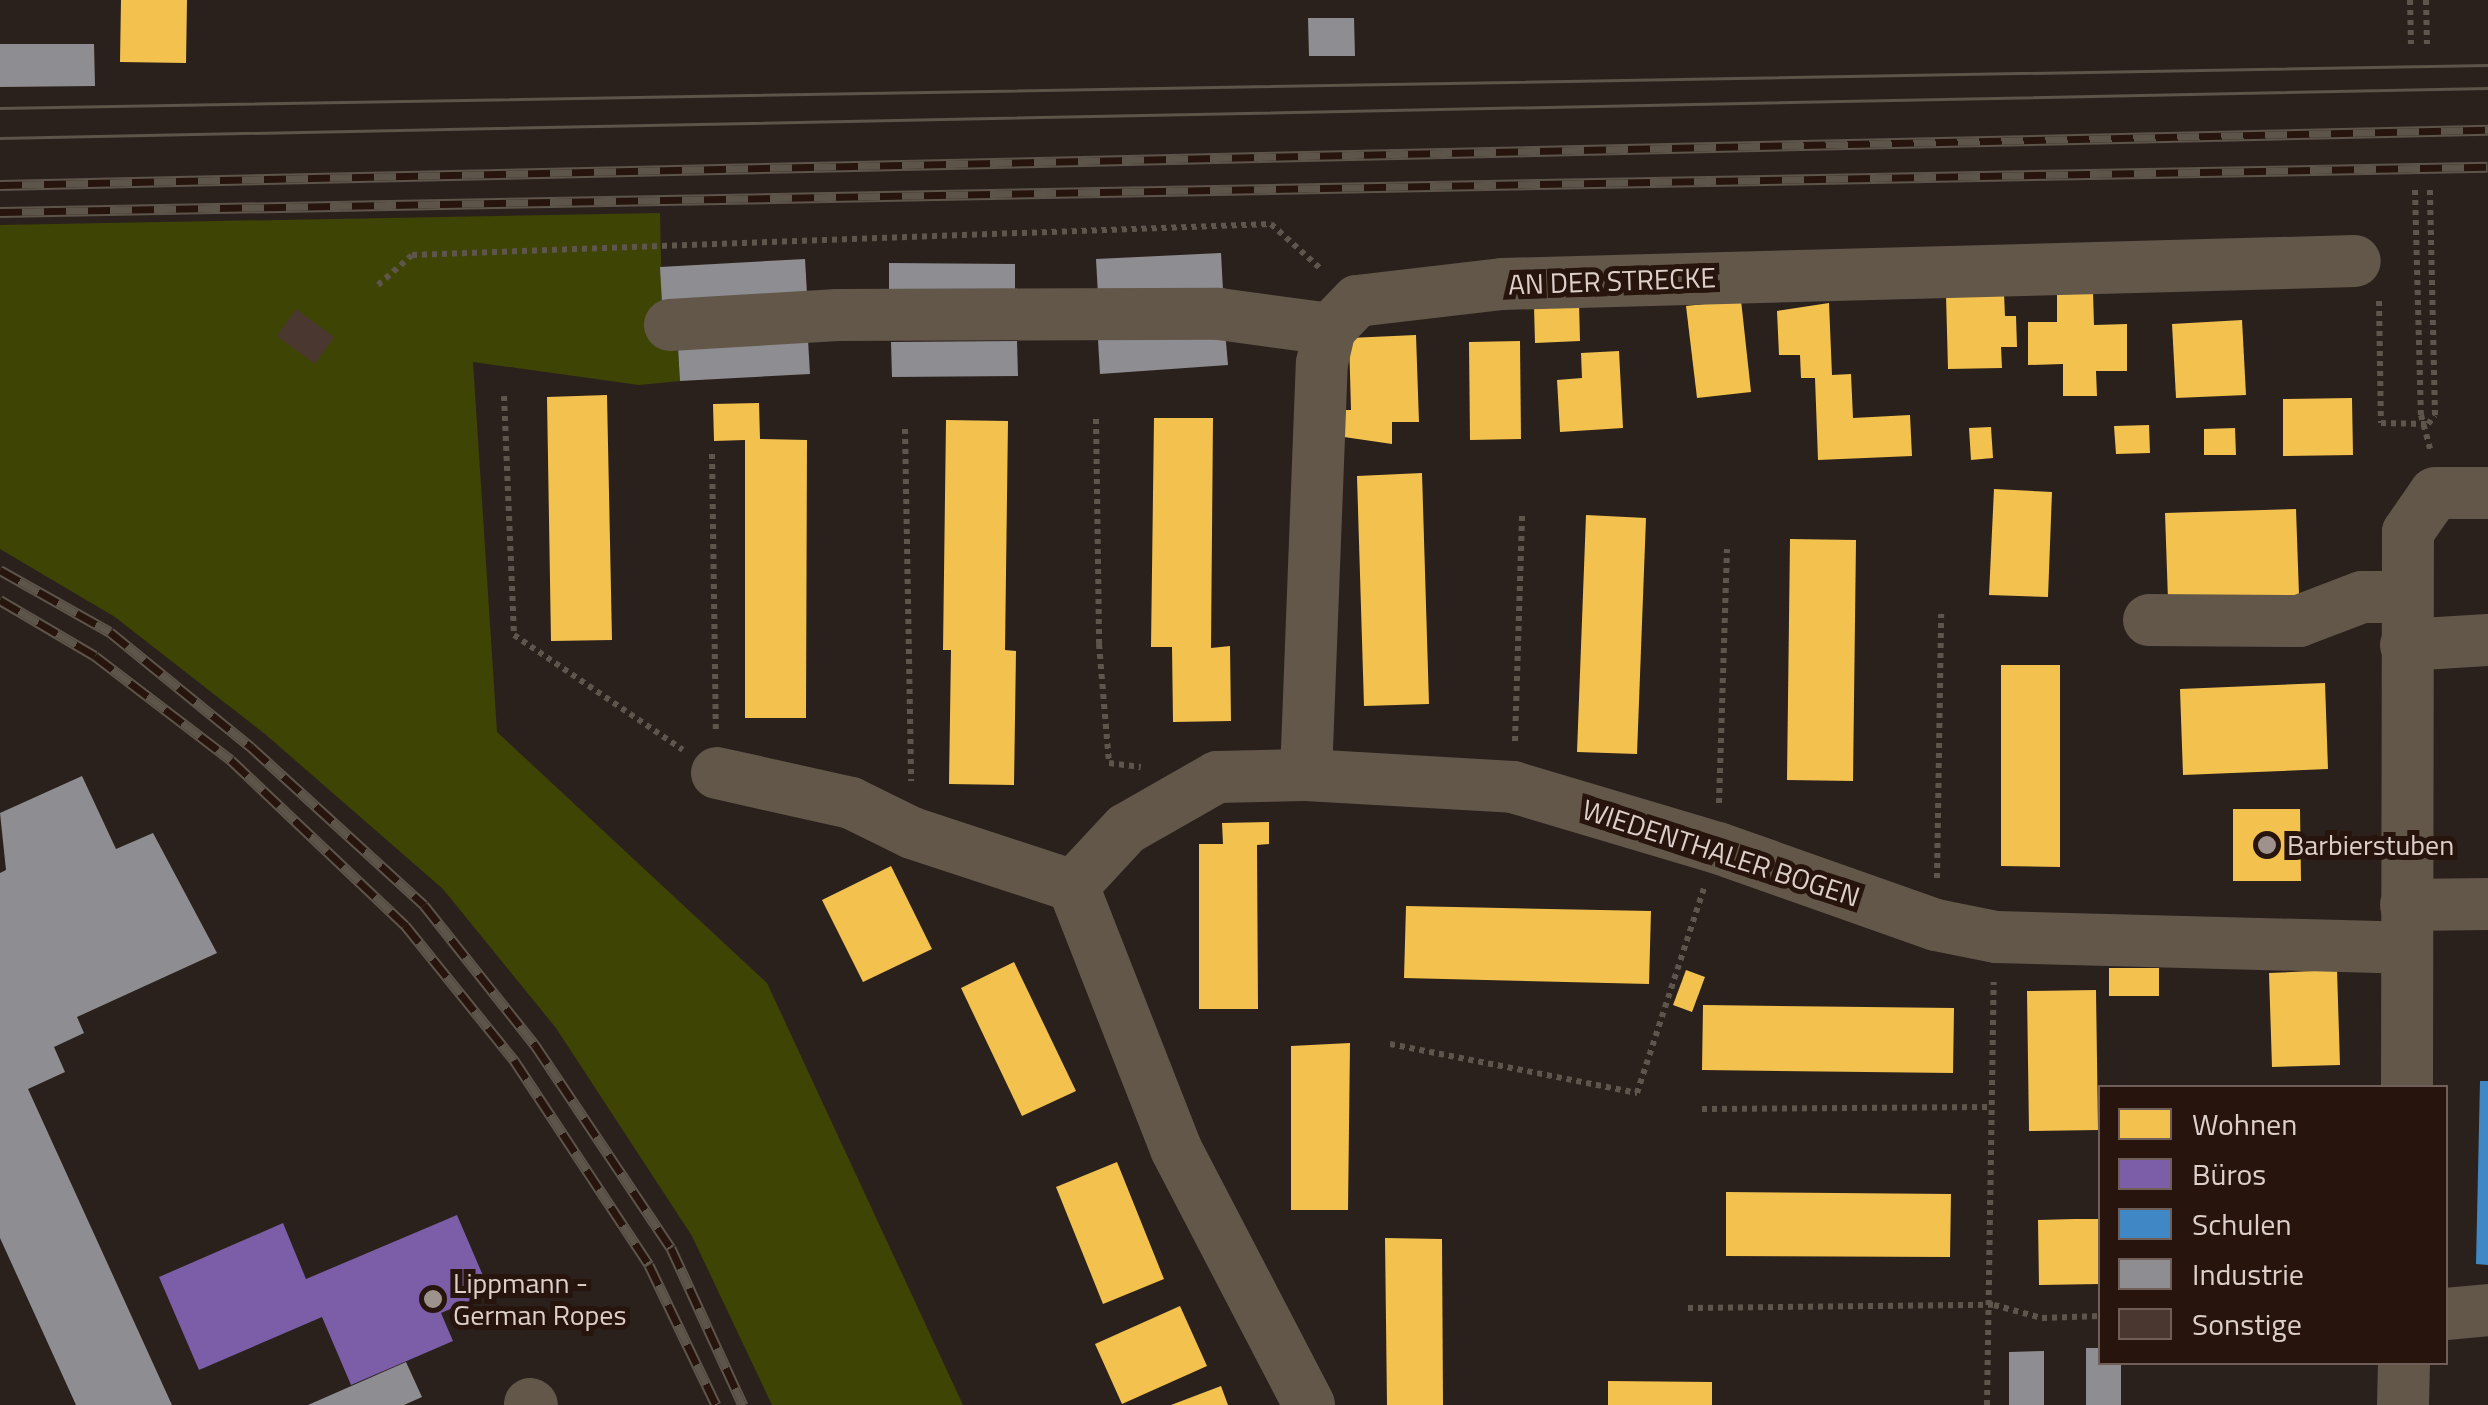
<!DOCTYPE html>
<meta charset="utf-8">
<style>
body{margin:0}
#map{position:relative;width:2488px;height:1405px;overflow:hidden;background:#2b211c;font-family:"Titillium Web",sans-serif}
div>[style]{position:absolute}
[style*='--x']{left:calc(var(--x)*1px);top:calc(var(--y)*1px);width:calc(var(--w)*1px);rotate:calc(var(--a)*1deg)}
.green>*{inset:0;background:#3e4404}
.homes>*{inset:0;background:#f2c14e}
.offices>*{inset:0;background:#7b5ea7}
.schools>*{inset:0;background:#3f88c5}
.industry>*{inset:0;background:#8d8d92}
.building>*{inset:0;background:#4a3830}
.path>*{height:6px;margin-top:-3px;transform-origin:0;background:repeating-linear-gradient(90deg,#5e554c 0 5px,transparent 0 10px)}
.minor>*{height:52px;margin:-26px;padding:0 26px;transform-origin:26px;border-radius:26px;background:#63574a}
.tram>*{height:2.5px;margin:-1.25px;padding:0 1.25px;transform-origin:1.25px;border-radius:1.25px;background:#5d544a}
.rail>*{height:11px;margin-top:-5.5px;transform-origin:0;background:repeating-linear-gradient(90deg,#27150d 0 22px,#5d544a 0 44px);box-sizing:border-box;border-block:2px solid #5d544a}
.dots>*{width:28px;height:28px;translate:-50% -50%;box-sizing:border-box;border:5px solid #27150d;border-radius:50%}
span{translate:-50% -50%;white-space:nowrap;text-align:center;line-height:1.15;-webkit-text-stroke:10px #27150d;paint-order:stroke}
.street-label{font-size:28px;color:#ddcfca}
.poi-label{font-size:28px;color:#ddcfca}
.left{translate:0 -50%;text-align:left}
.legend{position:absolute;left:2098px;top:1085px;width:350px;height:280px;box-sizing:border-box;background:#27150d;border:2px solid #705f59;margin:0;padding:12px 18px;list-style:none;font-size:30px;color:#ddcfca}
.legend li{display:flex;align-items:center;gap:20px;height:50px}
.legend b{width:50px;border:2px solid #705f59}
</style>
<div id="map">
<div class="green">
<i style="clip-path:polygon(660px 213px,662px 303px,678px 348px,680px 381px,639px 385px,473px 362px,497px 732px,767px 983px,963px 1405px,772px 1405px,692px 1236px,556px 1028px,443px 889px,265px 734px,115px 617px,0 549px,0 225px)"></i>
</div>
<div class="homes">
<i style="clip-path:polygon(121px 0,187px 0,186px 63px,120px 62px)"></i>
<i style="clip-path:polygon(2057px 292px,2093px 292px,2094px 325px,2127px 324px,2127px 371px,2096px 371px,2097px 396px,2063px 396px,2063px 364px,2028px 365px,2028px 322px,2057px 322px)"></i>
<i style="clip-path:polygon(2004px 293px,2005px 316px,2016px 316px,2017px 347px,2001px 347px,2002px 368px,1948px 369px,1946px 295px)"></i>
<i style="clip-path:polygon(1741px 300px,1751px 392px,1697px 398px,1686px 306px)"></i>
<i style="clip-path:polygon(1829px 303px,1832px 375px,1851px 374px,1853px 418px,1910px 415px,1912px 456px,1818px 460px,1815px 378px,1801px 378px,1800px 355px,1779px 355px,1777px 311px)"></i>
<i style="clip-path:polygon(1579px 304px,1580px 341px,1535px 343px,1534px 306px)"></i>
<i style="clip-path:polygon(2242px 320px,2246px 395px,2176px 398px,2172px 324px)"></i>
<i style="clip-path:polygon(1416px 335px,1419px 422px,1392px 422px,1392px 444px,1344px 437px,1343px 410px,1351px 410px,1349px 338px)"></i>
<i style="clip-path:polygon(1520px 341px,1521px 439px,1470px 440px,1469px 342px)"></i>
<i style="clip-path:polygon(1619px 351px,1623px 428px,1560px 432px,1557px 380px,1582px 378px,1581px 353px)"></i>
<i style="clip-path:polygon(607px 395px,612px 640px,551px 641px,547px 397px)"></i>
<i style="clip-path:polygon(2352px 398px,2353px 455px,2283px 456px,2283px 399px)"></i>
<i style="clip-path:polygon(759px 403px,760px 439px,807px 440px,806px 718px,745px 718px,745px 440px,714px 441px,713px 404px)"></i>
<i style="clip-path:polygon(1154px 418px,1213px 418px,1211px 648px,1230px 646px,1231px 721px,1173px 722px,1172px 647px,1151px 647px)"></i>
<i style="clip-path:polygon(946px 420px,1008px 421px,1005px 650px,1016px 651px,1014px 785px,949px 784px,951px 650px,943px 650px)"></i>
<i style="clip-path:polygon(2149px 425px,2150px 453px,2116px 454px,2114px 426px)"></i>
<i style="clip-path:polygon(1991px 427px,1993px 458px,1971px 460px,1969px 428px)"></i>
<i style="clip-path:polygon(2235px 428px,2236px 455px,2204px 455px,2204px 429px)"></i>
<i style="clip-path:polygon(1422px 473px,1429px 704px,1364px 706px,1357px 476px)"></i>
<i style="clip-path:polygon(1994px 489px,2052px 492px,2048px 597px,1989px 595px)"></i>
<i style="clip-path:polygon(2296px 509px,2299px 595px,2168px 600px,2165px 513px)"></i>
<i style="clip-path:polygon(1586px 515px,1646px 518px,1637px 754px,1577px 752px)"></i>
<i style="clip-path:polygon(1790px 539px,1856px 540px,1853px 781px,1787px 780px)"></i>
<i style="clip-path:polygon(2001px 665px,2060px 665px,2060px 867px,2001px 866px)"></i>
<i style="clip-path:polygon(2325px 683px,2328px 769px,2183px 775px,2180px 689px)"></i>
<i style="clip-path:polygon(2233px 809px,2300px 809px,2301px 881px,2233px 881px)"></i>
<i style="clip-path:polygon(1269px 822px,1269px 844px,1257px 845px,1258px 1009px,1199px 1009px,1199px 844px,1223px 844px,1222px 823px)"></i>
<i style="clip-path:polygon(891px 866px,932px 949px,863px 982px,822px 900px)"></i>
<i style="clip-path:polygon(1406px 906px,1651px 911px,1649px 984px,1404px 978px)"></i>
<i style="clip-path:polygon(1014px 962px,1076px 1091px,1022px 1116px,961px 988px)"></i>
<i style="clip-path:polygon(2109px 968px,2159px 968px,2159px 996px,2109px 996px)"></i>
<i style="clip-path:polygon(1686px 970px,1705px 977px,1692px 1012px,1673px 1005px)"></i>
<i style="clip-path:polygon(2337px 970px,2340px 1065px,2272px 1067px,2269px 973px)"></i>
<i style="clip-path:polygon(2096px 990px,2098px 1130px,2029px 1131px,2027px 991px)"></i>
<i style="clip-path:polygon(1703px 1005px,1954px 1008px,1953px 1073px,1702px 1070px)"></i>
<i style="clip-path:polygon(1350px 1043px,1348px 1210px,1291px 1210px,1291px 1046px)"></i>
<i style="clip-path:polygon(1117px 1162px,1164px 1279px,1103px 1304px,1056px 1187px)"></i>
<i style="clip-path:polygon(1726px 1192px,1951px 1194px,1950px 1257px,1726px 1256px)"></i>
<i style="clip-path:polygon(2074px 1219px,2100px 1219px,2100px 1284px,2039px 1285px,2038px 1220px)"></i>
<i style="clip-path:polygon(1385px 1238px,1442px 1239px,1443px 1405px,1387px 1405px)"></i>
<i style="clip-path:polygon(1180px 1306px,1207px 1366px,1122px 1404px,1095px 1344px)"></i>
<i style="clip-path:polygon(1608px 1381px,1712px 1382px,1712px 1405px,1608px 1405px)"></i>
<i style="clip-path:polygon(1221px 1386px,1228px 1405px,1171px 1405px)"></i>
</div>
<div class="offices">
<i style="clip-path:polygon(457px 1215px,490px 1292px,441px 1313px,453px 1341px,351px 1385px,322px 1317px,199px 1370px,159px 1277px,283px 1223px,306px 1279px)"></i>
</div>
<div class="schools">
<i style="clip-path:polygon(2480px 1081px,2488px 1081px,2488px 1265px,2476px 1264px)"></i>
</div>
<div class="industry">
<i style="clip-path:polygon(1308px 18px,1354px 18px,1355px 56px,1309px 56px)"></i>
<i style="clip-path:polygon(0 44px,94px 44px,95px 86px,0 87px)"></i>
<i style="clip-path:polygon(1221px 253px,1223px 290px,1098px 295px,1096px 259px)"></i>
<i style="clip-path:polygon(805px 259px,807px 294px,662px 303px,660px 267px)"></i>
<i style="clip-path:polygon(889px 263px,1015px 264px,1015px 298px,889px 298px)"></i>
<i style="clip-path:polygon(1225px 331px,1228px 365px,1100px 374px,1098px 340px)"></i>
<i style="clip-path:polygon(808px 340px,810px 374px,680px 381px,678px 348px)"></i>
<i style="clip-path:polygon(1017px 341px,1018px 376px,892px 377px,891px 342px)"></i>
<i style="clip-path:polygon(82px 776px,116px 849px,153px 833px,217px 953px,77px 1017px,84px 1033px,54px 1047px,65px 1072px,28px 1089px,172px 1405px,76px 1405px,0 1238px,0 873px,6px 870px,0 813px)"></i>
<i style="clip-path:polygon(2086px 1348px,2100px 1348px,2100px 1362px,2121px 1362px,2121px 1405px,2086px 1405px)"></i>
<i style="clip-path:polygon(2044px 1351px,2044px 1405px,2009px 1405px,2009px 1352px)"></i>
<i style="clip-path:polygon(406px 1362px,422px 1397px,404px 1405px,308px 1405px)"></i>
</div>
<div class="building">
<i style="clip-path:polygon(296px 309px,334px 337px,315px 364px,277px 336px)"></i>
</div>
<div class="path">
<i style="--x:2410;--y:0;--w:44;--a:88.7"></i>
<i style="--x:2426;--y:0;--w:44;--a:88.7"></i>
<i style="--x:2415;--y:190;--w:225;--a:88.5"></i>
<i style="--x:2421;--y:415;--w:38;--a:75"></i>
<i style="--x:378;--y:285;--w:45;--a:-41.4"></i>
<i style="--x:412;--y:255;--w:860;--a:-2.07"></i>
<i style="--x:1271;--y:224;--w:69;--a:42"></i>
<i style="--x:2379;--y:301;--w:122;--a:89.1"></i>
<i style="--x:2381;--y:423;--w:45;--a:1.3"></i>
<i style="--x:504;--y:396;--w:239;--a:87.6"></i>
<i style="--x:514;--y:635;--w:204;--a:34.2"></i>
<i style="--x:1096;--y:419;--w:225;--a:89.2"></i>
<i style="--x:1099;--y:644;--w:119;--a:85.2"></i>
<i style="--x:1109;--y:763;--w:32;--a:7"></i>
<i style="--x:2428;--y:424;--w:11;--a:-52"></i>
<i style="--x:2435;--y:415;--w:226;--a:-91.3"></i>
<i style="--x:905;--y:429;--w:352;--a:89"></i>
<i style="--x:712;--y:454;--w:278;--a:89.2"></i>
<i style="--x:1515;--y:741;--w:228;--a:-88.2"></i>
<i style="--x:1719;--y:803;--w:254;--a:-88.2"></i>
<i style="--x:1937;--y:878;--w:264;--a:-89.1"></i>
<i style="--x:1390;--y:1044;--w:252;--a:11.2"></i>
<i style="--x:1637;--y:1093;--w:216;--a:-71.9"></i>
<i style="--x:1702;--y:1109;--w:289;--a:-0.4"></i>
<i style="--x:1688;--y:1308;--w:306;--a:-0.6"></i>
<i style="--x:1994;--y:1305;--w:50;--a:15.2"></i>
<i style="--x:2042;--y:1318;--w:58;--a:-2"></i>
<i style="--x:1987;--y:1405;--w:423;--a:-89.1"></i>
</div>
<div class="minor">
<i style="--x:670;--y:325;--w:168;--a:-3.4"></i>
<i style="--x:838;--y:315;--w:381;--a:-0.2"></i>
<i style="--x:1219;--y:314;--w:112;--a:7.7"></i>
<i style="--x:2149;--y:620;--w:150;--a:0.4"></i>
<i style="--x:2299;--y:621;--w:67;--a:-20.9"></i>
<i style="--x:2362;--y:597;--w:45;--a:0"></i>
<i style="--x:2406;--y:645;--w:82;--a:-3.5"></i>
<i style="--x:717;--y:773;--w:137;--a:12.6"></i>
<i style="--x:851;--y:803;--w:68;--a:26.2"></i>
<i style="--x:912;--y:833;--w:169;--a:18.2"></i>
<i style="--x:1306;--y:775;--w:412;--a:-87.8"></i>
<i style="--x:1322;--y:363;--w:35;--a:-77"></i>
<i style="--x:1330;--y:329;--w:39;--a:-46"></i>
<i style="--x:1357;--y:301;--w:146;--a:-6.7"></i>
<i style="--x:1502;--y:284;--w:853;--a:-1.54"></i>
<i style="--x:1073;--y:886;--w:78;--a:-47.1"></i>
<i style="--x:1126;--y:829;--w:105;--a:-29.7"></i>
<i style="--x:1217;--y:777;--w:89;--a:-1.3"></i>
<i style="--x:1306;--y:775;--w:207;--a:3.3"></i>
<i style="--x:1513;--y:787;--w:214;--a:16.6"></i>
<i style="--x:1718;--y:848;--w:231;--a:19.5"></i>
<i style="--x:1936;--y:925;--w:61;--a:11.3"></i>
<i style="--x:1996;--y:937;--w:410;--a:1.5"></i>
<i style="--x:1073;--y:886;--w:282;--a:68.6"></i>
<i style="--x:1176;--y:1149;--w:288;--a:62.5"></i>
<i style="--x:2406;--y:905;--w:82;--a:-0.7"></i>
<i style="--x:2407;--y:1088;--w:556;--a:-89.9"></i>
<i style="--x:2408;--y:532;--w:47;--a:-55.3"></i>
<i style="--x:2435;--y:493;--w:53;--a:0"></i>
<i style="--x:2446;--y:1314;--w:42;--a:-5.4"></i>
<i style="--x:530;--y:1404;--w:2;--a:27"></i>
<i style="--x:2403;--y:1405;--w:43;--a:-88.7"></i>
</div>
<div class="tram">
<i style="--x:0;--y:108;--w:2488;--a:-0.99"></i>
<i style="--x:0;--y:138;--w:2489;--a:-1.15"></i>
</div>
<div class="rail">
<i style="--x:0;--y:185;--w:2489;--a:-1.27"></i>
<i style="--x:0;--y:212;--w:2488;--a:-1.04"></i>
<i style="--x:0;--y:570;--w:126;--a:29.4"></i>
<i style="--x:110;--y:632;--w:182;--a:39.2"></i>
<i style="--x:251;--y:747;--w:234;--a:42.4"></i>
<i style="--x:424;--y:905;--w:179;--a:51.6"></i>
<i style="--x:535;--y:1045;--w:244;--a:56.2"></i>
<i style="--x:671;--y:1248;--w:173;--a:65.4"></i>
<i style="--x:0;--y:600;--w:110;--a:30.5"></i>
<i style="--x:95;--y:656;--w:171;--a:37.4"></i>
<i style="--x:231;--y:760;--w:240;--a:43.5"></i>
<i style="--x:405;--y:925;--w:174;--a:51.1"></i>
<i style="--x:514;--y:1060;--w:245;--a:56.6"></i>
<i style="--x:649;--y:1265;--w:155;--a:64.4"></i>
</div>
<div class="dots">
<i style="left:2267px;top:845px;background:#9f928d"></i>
<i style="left:433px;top:1299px;background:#9f928d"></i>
</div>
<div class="street-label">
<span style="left:1612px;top:281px;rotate:-2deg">AN DER STRECKE</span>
<span style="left:1721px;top:853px;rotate:18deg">WIEDENTHALER BOGEN</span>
</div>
<div class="poi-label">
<span class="left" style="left:2287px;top:845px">Barbierstuben</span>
<span class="left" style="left:453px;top:1299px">Lippmann -<br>German Ropes</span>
</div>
<ul class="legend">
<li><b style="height:28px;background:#f2c14e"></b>Wohnen</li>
<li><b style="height:28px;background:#7b5ea7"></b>Büros</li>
<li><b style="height:28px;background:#3f88c5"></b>Schulen</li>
<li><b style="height:28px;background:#8d8d92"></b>Industrie</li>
<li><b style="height:28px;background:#4a3830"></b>Sonstige</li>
</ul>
</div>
